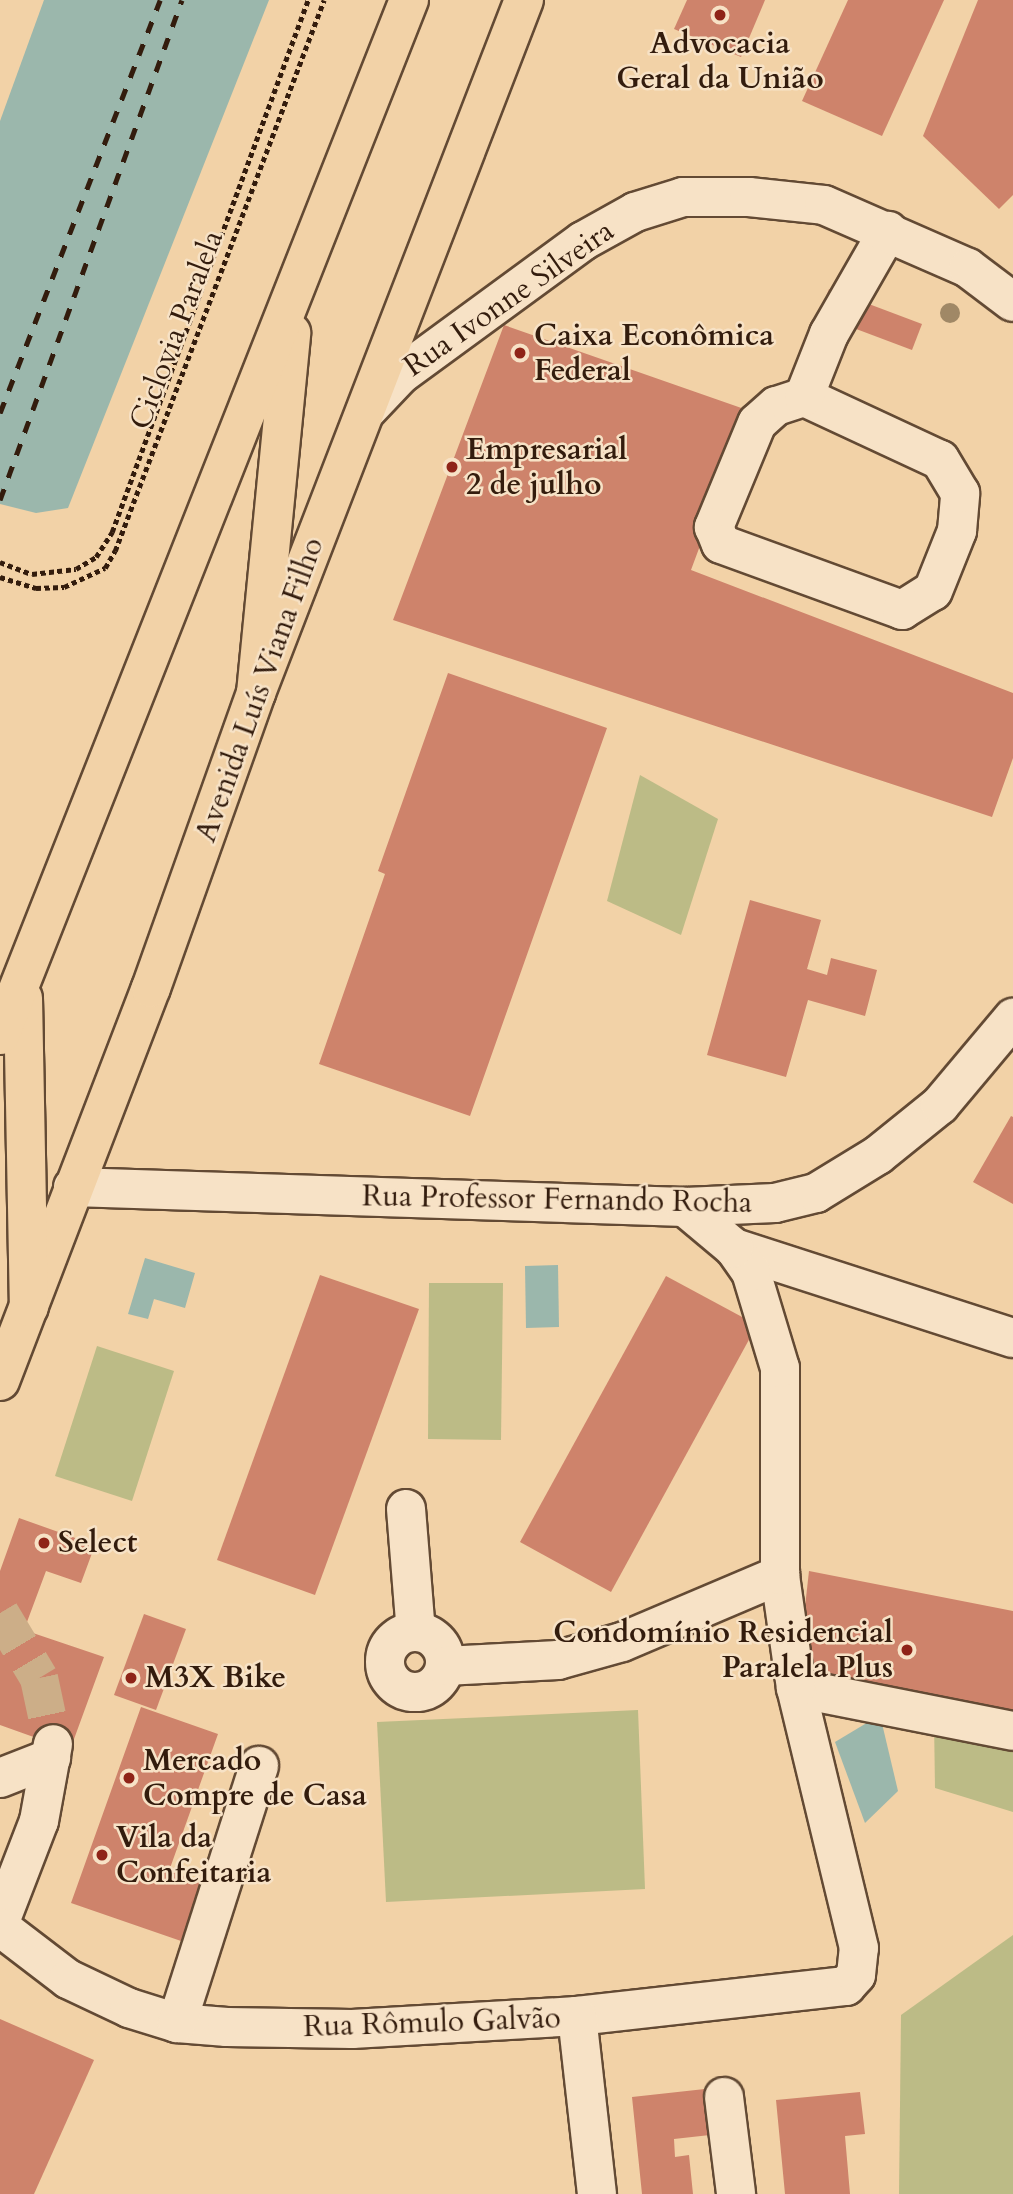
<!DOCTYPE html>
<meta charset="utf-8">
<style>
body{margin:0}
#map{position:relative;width:1013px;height:2194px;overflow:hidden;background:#f2d2a7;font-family:Cardo,serif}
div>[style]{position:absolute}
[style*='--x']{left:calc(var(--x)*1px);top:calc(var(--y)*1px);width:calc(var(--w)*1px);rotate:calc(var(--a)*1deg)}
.green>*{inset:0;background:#bcbb86}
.water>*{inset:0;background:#9bb7ac}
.building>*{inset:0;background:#ce836b}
.minor-tunnel>*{height:38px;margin-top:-19px;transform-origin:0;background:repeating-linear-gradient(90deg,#ccae88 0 38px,transparent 0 57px)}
.path>*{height:4.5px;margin-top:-2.25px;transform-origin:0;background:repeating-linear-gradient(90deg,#331c0d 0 5px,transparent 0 8.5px)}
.roads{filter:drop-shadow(2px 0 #634a34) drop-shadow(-2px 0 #634a34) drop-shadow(0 2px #634a34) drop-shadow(0 -2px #634a34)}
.minor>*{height:38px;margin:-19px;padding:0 19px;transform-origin:19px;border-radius:19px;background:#f7e2c6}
.minor>.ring{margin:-19px;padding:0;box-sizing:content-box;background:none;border:38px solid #f7e2c6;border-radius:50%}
.major>*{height:38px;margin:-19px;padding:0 19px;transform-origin:19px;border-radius:19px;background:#f2d2a7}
.highway>*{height:38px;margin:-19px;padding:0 19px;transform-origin:19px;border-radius:19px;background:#f2d2a7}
.rail>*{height:5px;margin-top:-2.5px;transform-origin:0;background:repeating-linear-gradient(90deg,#331c0d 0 12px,transparent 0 24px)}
.trees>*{width:20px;height:20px;margin:-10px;border-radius:50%;background:#a08866}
.dots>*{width:19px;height:19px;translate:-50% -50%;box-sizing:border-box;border:4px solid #f7e2c6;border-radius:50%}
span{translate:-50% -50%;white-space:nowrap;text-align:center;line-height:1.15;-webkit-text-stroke:5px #f7e2c6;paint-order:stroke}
.poi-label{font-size:30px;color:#331c0d;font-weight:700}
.left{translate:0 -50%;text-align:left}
.right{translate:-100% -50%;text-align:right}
.street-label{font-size:30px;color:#331c0d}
</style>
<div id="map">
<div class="green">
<i style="clip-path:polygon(640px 775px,718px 819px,681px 935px,607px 901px)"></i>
<i style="clip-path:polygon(429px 1283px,503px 1283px,501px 1440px,428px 1439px)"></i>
<i style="clip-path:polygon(97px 1346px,174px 1371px,132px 1501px,55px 1476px)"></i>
<i style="clip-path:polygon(638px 1710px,645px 1889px,386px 1902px,377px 1722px)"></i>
<i style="clip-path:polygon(934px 1720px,1013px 1747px,1013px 1812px,935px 1788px)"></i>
<i style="clip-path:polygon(1013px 1935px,1013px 2194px,899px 2194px,901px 2015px)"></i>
</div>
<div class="water">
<i style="clip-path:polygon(44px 0,269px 0,68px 508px,36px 513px,0 504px,0 121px)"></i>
<i style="clip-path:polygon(145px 1258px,195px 1273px,185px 1308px,154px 1299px,148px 1319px,128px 1314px)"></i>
<i style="clip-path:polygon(558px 1265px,559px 1327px,526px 1328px,525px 1266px)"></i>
<i style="clip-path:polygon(880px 1715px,898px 1791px,865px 1823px,835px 1742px)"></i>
</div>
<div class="building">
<i style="clip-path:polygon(687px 0,765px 0,741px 57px,674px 29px)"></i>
<i style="clip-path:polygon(848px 0,944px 0,882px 136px,802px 101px)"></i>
<i style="clip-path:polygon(978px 0,1013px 0,1013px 195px,999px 209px,923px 136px)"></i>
<i style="clip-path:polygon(829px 289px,922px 324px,912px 350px,819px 315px)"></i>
<i style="clip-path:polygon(504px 325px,750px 411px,691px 570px,1013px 693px,1013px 758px,992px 817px,393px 620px)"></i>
<i style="clip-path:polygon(448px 673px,607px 728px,470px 1116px,319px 1064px,385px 874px,378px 871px)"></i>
<i style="clip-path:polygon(750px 900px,821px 920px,807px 969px,827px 975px,831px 958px,877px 970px,865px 1016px,808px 1000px,786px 1077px,707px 1055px)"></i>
<i style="clip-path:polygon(1011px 1116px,1013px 1117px,1013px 1204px,973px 1182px)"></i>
<i style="clip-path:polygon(320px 1275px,419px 1309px,315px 1595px,217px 1560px)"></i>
<i style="clip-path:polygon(666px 1276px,757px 1325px,611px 1592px,520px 1542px)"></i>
<i style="clip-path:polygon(19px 1518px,95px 1545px,81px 1583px,46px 1571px,24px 1630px,104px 1657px,70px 1750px,0 1725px,0 1571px)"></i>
<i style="clip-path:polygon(809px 1571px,1013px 1611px,1013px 1725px,796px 1688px)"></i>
<i style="clip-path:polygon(144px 1614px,186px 1629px,156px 1710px,114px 1695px)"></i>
<i style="clip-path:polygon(141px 1707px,218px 1734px,169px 1871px,202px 1882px,181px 1941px,71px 1903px)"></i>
<i style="clip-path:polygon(0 2019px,94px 2060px,34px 2194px,0 2194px)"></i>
<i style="clip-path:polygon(714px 2088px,719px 2134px,674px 2139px,675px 2157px,689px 2155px,693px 2194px,642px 2194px,632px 2097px)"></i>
<i style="clip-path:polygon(860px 2092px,865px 2134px,845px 2136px,850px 2194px,785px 2194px,776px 2100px)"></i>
</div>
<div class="minor-tunnel">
<i style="--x:0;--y:1613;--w:76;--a:59"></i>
<i style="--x:39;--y:1678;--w:67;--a:78"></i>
</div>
<div class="path">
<i style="--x:0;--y:562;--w:34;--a:21"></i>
<i style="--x:32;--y:574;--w:44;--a:-6.5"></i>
<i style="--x:76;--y:569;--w:23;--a:-31"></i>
<i style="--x:96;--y:557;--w:30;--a:-57"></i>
<i style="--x:112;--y:532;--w:567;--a:-69.78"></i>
<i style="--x:0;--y:577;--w:38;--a:17"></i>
<i style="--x:36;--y:588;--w:28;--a:-2"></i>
<i style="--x:64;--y:587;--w:45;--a:-24.9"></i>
<i style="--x:105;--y:568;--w:20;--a:-60"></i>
<i style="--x:115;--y:551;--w:589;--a:-69.23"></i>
</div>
<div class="roads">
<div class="minor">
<i style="--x:804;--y:397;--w:29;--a:162"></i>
<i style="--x:776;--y:406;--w:25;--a:138"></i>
<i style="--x:757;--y:423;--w:113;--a:112.5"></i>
<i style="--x:714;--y:527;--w:18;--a:68"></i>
<i style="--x:721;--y:544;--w:193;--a:20"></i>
<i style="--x:902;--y:610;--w:36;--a:-32"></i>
<i style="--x:933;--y:591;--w:65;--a:-68.2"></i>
<i style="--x:957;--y:531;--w:38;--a:-85"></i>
<i style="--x:960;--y:493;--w:39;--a:-121"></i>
<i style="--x:940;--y:460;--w:150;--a:-155.1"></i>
<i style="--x:804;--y:397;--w:68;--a:-68.4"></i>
<i style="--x:829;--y:334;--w:119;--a:-60.2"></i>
<i style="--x:366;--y:411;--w:50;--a:-46.6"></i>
<i style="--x:400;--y:375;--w:227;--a:-36.2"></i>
<i style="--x:583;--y:241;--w:60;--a:-29.1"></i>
<i style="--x:635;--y:212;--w:50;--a:-17.4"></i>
<i style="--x:683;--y:197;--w:66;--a:0"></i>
<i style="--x:749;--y:197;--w:75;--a:6.1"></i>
<i style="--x:824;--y:205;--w:157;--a:23.6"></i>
<i style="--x:968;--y:268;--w:56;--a:37.1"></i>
<i style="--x:73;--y:1187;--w:612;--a:1.87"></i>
<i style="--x:685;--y:1207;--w:90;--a:-2.5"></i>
<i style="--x:775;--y:1203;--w:42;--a:-13.7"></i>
<i style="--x:816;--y:1193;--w:73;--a:-31.5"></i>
<i style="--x:878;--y:1155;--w:80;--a:-38.9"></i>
<i style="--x:940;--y:1105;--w:114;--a:-50"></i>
<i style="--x:734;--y:1248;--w:293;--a:17.9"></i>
<i style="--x:406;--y:1509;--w:123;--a:85.4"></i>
<i class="ring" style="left:385px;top:1632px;width:22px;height:22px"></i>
<i style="--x:445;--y:1666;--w:113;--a:-3"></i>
<i style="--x:558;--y:1660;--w:66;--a:-15.7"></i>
<i style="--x:622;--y:1642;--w:172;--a:-23"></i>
<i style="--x:796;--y:1688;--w:221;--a:11.2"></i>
<i style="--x:0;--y:1778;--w:55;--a:-21.4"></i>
<i style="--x:0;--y:1922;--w:108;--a:-68.9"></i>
<i style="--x:39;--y:1821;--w:78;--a:-79.7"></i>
<i style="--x:0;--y:1927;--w:86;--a:37.4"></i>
<i style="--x:68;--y:1979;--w:68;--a:25.4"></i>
<i style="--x:129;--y:2008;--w:50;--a:17.4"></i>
<i style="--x:177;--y:2023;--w:50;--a:4.6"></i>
<i style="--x:227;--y:2027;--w:125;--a:0.9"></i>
<i style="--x:352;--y:2029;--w:225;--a:-3.3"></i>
<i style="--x:577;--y:2016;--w:271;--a:-6.4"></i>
<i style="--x:846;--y:1986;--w:15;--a:-48"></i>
<i style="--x:856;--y:1975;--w:27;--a:-84"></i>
<i style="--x:859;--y:1948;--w:268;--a:-103.6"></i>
<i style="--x:796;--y:1688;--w:114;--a:-98.1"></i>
<i style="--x:780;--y:1575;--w:207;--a:-90"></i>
<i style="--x:780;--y:1368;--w:100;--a:-106.8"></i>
<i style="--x:751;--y:1272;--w:29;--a:-125"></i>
<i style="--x:734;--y:1248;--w:64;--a:-140.1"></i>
<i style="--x:577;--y:2016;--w:179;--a:83.6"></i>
<i style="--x:177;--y:2023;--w:270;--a:-72.3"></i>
<i style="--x:724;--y:2097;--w:98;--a:82.9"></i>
</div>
<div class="major">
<i style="--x:0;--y:1381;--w:421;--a:-69"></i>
<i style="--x:151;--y:988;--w:313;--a:-70.4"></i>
<i style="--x:256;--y:693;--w:743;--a:-68.86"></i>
</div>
<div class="highway">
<i style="--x:256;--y:693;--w:362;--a:-84.4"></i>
<i style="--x:23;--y:998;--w:309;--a:88.9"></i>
<i style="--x:0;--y:1035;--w:1113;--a:-68.44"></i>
</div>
</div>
<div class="rail">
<i style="--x:0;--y:413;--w:443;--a:-68.8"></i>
<i style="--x:0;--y:500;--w:532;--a:-70"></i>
</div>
<div class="trees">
<i style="left:950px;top:313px"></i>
</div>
<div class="dots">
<i style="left:720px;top:15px;background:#8f2418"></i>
<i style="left:520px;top:353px;background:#8f2418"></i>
<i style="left:452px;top:467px;background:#8f2418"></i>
<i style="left:44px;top:1543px;background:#8f2418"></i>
<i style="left:907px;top:1650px;background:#8f2418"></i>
<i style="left:131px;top:1678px;background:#8f2418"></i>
<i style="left:129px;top:1778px;background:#8f2418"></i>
<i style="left:102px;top:1855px;background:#8f2418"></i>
</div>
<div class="poi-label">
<span style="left:720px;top:61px">Advocacia<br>Geral da União</span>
<span class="left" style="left:534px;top:353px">Caixa Econômica<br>Federal</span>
<span class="left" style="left:466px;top:467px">Empresarial<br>2 de julho</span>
<span class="left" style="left:58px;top:1543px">Select</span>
<span class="right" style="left:893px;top:1650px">Condomínio Residencial<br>Paralela Plus</span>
<span class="left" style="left:145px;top:1678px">M3X Bike</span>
<span class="left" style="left:143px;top:1778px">Mercado<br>Compre de Casa</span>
<span class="left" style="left:116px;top:1855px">Vila da<br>Confeitaria</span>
</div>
<div class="street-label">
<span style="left:509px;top:299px;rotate:-35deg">Rua Ivonne Silveira</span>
<span style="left:177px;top:330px;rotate:-69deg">Ciclovia Paralela</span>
<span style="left:260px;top:690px;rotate:-70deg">Avenida Luís Viana Filho</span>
<span style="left:557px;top:1200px;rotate:1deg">Rua Professor Fernando Rocha</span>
<span style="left:432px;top:2023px;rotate:-2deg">Rua Rômulo Galvão</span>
</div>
</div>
